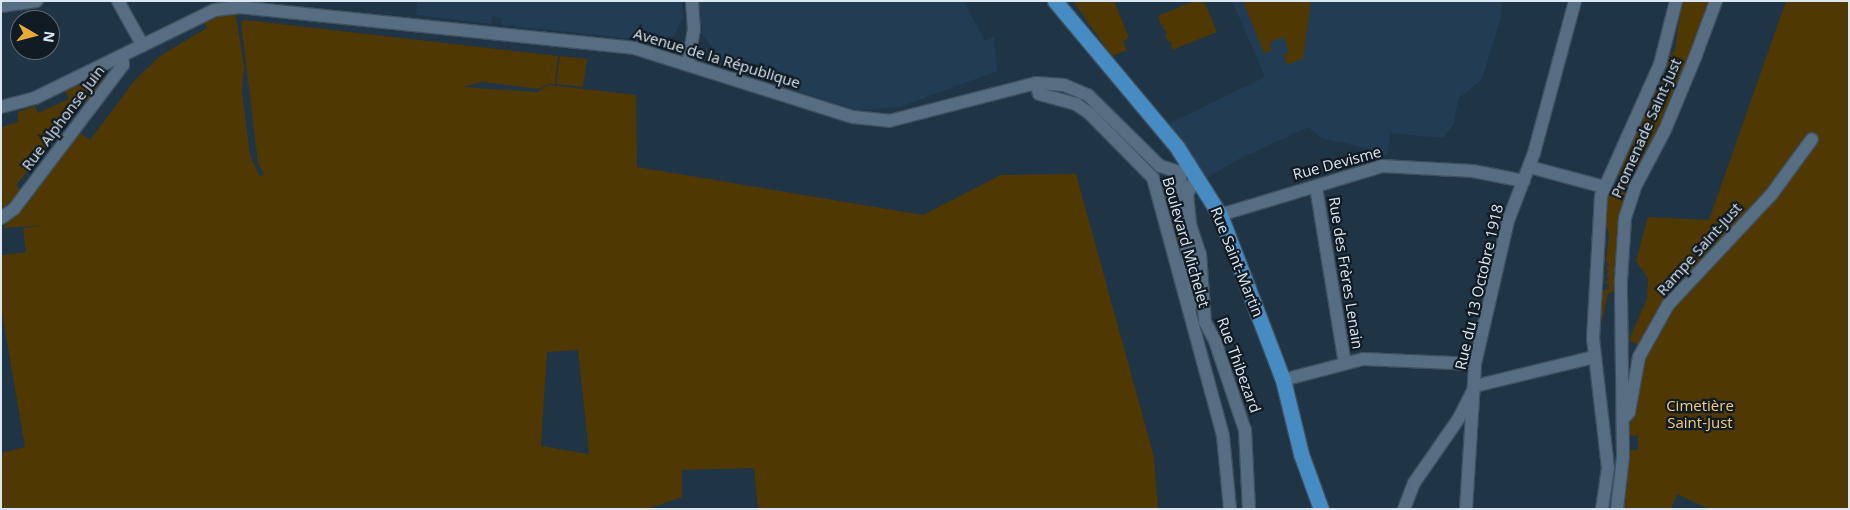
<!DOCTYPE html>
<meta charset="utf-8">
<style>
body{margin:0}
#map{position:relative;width:1850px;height:510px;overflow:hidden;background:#1f3445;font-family:"Open Sans",sans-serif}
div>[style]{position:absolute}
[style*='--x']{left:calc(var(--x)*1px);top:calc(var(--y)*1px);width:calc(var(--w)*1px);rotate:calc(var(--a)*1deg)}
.built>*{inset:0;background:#213c53}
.green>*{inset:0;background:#503802}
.roads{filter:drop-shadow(1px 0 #3e505f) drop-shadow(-1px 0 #3e505f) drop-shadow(0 1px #3e505f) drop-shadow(0 -1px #3e505f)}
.minor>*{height:12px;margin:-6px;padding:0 6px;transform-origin:6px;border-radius:6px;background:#576d81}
.major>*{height:15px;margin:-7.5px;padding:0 7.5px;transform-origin:7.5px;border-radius:7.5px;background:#468cc2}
span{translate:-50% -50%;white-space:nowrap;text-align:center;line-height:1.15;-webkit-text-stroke:4.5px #111b23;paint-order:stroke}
.street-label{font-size:15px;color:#dbe7f3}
.park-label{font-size:15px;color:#facb77}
.frame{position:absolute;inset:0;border:2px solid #dbe7f3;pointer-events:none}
.north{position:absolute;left:10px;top:10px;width:50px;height:50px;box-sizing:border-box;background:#111b23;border:1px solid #626d76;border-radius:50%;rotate:98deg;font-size:14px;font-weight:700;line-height:20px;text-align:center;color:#dbe7f3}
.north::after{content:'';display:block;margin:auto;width:18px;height:22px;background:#e6ac36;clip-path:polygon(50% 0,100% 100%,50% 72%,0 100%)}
</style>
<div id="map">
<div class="built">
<i style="clip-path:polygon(417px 1px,678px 1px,682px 2px,683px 18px,674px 36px,653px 41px,501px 25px,502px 18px,492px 16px,491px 24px,416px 15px)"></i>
<i style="clip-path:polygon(699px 1px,964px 1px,985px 41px,994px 37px,997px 71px,900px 107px,856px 110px,758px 78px,735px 59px,711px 59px,712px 48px,702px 34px)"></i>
<i style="clip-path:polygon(1232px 1px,1502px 1px,1501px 18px,1482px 79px,1458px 99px,1454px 124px,1443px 138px,1390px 133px,1387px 156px,1350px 144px,1323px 139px,1308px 127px,1237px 160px,1205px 179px,1168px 124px,1265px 77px)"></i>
</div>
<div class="green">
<i style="clip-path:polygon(1073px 1px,1114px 1px,1129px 38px,1123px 41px,1127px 50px,1112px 56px)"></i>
<i style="clip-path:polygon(1194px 1px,1204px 1px,1217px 32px,1172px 50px,1171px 41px,1168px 42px,1165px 35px,1168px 33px,1162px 27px,1165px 24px,1161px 25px,1158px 16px)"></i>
<i style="clip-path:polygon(1243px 1px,1311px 1px,1303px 58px,1287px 65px,1284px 54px,1289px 52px,1284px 37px,1270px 42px,1272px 50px,1264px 53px)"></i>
<i style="clip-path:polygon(1682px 1px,1710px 1px,1670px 106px,1630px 182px,1618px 234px,1617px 290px,1608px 294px,1602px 321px,1599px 322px,1603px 290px,1608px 290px,1609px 284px,1605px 283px,1609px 278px,1606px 276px,1609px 271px,1606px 269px,1609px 264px,1606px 262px,1609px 235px,1605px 218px,1608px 197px,1619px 182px,1619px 170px,1630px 138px,1637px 132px,1648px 103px,1668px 73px,1667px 60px,1675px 50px)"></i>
<i style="clip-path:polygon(1786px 1px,1849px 1px,1849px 509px,1709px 509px,1677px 494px,1671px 509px,1625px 509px,1629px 450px,1638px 450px,1638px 436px,1629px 435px,1640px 346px,1629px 340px,1647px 299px,1648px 278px,1636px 261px,1648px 217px,1709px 220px)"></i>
<i style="clip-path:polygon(evenodd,235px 10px,244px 67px,242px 91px,250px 155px,260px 177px,264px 174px,258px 163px,241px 22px,245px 20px,558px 56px,555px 84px,549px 84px,539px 89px,482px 82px,463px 87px,537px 92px,549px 85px,636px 95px,637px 167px,923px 215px,1001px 175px,1076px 174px,1154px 457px,1158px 509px,758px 509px,754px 468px,682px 470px,682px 497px,647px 509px,1px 509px,1px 453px,25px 447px,2px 312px,2px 255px,26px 252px,23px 228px,45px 225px,3px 228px,79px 132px,90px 140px,135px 80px,160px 56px,207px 28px,203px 20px,235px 10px,578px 350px,589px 454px,541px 446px,547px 352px,578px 350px)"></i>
<i style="clip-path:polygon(560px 56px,587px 59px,583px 87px,556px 84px)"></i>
<i style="clip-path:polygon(98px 75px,105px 79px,89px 104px,82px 100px,16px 186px,22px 191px,1px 210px,1px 127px,18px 122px,18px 112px,35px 106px,38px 113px,69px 99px,65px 90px)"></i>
<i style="clip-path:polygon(1159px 178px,1176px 185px,1190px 289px)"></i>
</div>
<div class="roads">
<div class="minor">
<i style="--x:118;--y:1;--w:51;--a:60.9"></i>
<i style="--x:1;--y:6;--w:36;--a:-8"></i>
<i style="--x:688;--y:63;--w:34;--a:-80"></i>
<i style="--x:694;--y:30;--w:29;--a:-94"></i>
<i style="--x:1036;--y:83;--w:11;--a:75"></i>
<i style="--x:1039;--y:94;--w:38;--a:15"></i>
<i style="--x:1076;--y:104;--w:16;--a:35"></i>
<i style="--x:1089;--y:113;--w:91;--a:45.4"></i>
<i style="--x:1153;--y:178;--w:267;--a:74.8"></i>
<i style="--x:1223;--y:436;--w:73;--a:84.5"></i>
<i style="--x:1;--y:107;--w:35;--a:-15"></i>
<i style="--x:35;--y:98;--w:200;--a:-26.1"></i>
<i style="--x:215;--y:10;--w:23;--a:-7"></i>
<i style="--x:238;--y:7;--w:398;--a:5.9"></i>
<i style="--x:634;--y:48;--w:230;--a:17.5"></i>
<i style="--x:853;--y:117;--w:36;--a:6"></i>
<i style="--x:889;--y:121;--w:152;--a:-14.5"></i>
<i style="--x:1036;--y:83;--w:28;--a:4"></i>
<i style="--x:1064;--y:85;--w:26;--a:23"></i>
<i style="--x:1088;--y:95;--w:101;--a:44.6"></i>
<i style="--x:1160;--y:166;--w:21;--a:17"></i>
<i style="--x:1180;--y:172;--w:13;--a:-45"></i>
<i style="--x:1530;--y:167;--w:77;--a:15.1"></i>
<i style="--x:1180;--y:172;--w:134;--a:85.3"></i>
<i style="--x:1197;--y:176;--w:21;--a:119"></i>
<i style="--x:1187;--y:194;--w:30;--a:84"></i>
<i style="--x:1190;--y:224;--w:32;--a:72"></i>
<i style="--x:1200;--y:254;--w:68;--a:85.8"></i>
<i style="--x:1205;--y:322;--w:21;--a:62"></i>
<i style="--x:1215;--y:341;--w:94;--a:71.4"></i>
<i style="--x:1245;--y:430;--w:79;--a:87.1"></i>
<i style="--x:1316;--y:187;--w:179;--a:80.7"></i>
<i style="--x:1220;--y:215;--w:169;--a:-16.8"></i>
<i style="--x:1382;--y:166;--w:91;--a:3.1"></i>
<i style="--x:1473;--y:171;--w:52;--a:11.1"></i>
<i style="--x:1;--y:218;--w:16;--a:-35"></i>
<i style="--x:14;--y:209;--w:181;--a:-52.9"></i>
<i style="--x:123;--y:65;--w:9;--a:-96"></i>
<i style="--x:1283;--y:380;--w:83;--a:-14.7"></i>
<i style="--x:1363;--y:359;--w:112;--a:2.6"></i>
<i style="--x:1475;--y:386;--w:122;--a:-13.7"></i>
<i style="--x:1626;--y:416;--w:5;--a:-53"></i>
<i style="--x:1629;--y:412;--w:56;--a:-79.7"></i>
<i style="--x:1639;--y:357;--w:60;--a:-60.9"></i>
<i style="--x:1668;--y:305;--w:151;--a:-46.9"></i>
<i style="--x:1771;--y:195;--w:69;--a:-53.8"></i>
<i style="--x:1404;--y:509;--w:28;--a:-69"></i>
<i style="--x:1414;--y:483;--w:79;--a:-55.3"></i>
<i style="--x:1459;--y:418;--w:30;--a:-63"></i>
<i style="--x:1466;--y:509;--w:145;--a:-86.4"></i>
<i style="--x:1475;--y:364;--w:147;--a:-77"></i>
<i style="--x:1508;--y:221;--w:73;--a:-69.1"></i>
<i style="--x:1534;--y:153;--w:157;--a:-74.9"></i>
<i style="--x:1602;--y:509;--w:41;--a:-81.7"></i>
<i style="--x:1608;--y:468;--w:130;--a:-96.6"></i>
<i style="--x:1593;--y:339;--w:143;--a:-86.8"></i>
<i style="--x:1601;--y:196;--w:145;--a:-65.9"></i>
<i style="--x:1660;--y:64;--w:65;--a:-75.7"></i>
<i style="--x:1617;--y:509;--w:53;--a:-83.5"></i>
<i style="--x:1623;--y:456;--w:176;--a:-90.7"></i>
<i style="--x:1621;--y:280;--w:62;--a:-86.3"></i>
<i style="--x:1625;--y:218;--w:35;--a:-72"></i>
<i style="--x:1636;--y:185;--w:62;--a:-62.2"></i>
<i style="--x:1665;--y:130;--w:81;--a:-67.5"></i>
<i style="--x:1696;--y:55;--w:58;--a:-69.7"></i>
</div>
<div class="major">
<i style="--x:1055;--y:1;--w:190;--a:50.1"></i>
<i style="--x:1177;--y:147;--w:80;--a:57.7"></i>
<i style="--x:1220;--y:215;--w:177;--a:69.1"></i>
<i style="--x:1283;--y:380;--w:76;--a:76.3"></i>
<i style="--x:1301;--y:454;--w:59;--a:70"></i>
</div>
</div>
<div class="street-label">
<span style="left:717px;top:58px;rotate:17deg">Avenue de la République</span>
<span style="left:63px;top:118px;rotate:-53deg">Rue Alphonse Juin</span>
<span style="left:1646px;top:128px;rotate:-66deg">Promenade Saint-Just</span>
<span style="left:1337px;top:163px;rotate:-15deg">Rue Devisme</span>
<span style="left:1186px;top:242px;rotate:74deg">Boulevard Michelet</span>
<span style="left:1699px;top:249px;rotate:-48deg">Rampe Saint-Just</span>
<span style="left:1237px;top:262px;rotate:68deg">Rue Saint-Martin</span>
<span style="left:1346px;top:273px;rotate:81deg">Rue des Frères Lenain</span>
<span style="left:1479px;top:287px;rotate:-77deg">Rue du 13 Octobre 1918</span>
<span style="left:1239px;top:365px;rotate:70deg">Rue Thibezard</span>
</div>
<div class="park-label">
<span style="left:1700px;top:414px">Cimetière<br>Saint-Just</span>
</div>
<div class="frame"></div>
<div class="north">N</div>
</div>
